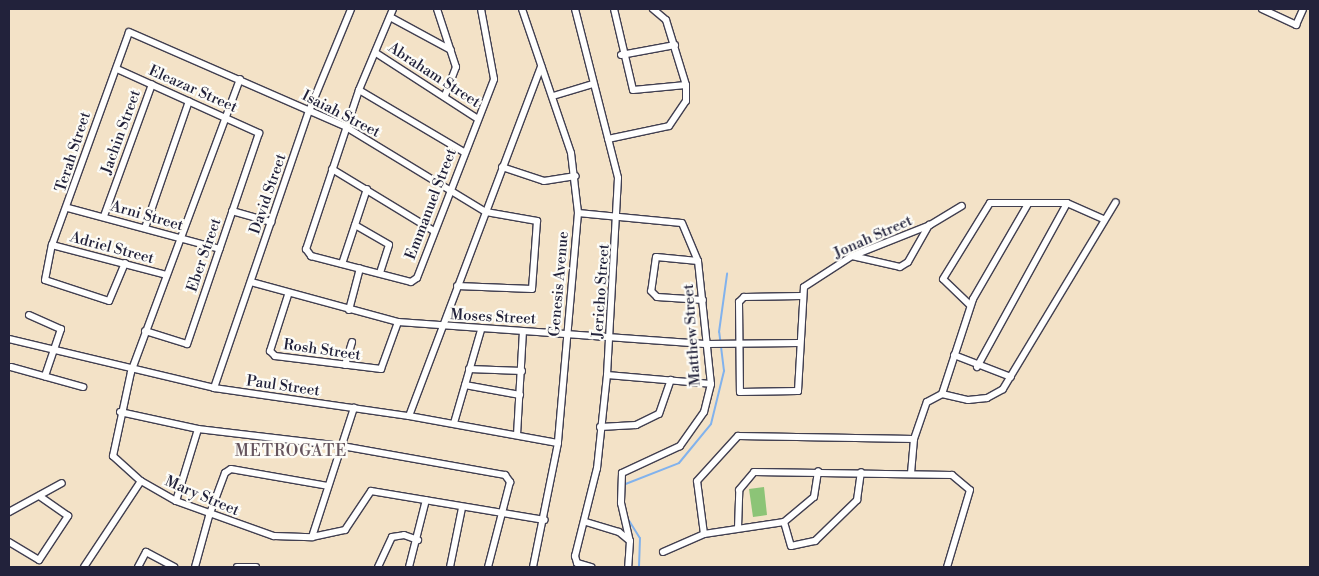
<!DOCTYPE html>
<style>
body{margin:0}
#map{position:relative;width:1319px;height:576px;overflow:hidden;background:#f3e2c7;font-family:"Libre Bodoni",serif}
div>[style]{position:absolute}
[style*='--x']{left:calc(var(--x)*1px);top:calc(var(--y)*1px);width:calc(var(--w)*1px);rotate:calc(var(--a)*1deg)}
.green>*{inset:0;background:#8cc477}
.stream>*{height:2px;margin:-1px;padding:0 1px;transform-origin:1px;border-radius:1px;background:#81b2ed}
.roads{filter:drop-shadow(1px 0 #413f50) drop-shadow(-1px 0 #413f50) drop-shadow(0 1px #413f50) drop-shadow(0 -1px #413f50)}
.street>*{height:6px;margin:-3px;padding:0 3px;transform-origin:3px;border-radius:3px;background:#fff}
span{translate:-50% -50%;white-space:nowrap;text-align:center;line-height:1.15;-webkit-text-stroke:4.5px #fdfcf7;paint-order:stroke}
.street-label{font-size:15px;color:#22223b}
.neighbourhood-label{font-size:16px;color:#65545d;letter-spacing:1px}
.frame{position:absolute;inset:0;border:10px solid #22223b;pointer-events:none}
</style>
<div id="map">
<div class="green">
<i style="clip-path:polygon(764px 487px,767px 515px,753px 517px,749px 489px)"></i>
</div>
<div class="stream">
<i style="--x:623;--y:485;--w:60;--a:-21.4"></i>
<i style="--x:679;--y:463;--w:50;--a:-50.6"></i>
<i style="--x:711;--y:424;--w:55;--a:-76.2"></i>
<i style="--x:724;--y:371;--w:39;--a:-97"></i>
<i style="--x:719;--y:332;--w:59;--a:-82.1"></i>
<i style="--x:628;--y:519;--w:22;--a:58"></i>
<i style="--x:640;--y:538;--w:29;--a:92"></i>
</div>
<div class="roads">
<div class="street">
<i style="--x:393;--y:9;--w:88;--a:112.8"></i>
<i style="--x:359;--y:90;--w:168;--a:108.4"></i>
<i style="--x:306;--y:249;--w:9;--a:54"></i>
<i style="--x:311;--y:256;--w:103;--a:14.6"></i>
<i style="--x:411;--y:282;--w:7;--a:-34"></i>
<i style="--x:417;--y:278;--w:213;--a:-68.8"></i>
<i style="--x:494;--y:79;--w:71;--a:-100.5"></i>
<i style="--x:437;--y:9;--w:61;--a:71.9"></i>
<i style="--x:456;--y:67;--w:31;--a:111"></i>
<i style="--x:522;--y:9;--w:152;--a:71.2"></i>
<i style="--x:571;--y:153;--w:60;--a:83.3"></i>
<i style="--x:578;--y:213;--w:231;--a:95"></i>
<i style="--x:558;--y:443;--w:126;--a:101.4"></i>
<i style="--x:575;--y:9;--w:174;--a:75.7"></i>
<i style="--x:618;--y:178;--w:197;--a:93.2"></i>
<i style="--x:607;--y:375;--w:94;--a:96.1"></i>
<i style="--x:597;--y:468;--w:91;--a:104"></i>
<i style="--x:575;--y:556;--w:7;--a:74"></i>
<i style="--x:577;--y:563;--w:15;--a:16"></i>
<i style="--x:614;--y:9;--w:83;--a:76.8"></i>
<i style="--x:633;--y:90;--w:53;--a:-5.4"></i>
<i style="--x:1262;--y:9;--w:38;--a:25"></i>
<i style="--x:1296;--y:25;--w:17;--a:-66"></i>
<i style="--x:390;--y:17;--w:69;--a:28.4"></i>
<i style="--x:376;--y:53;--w:121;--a:32.9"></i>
<i style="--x:621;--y:55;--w:55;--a:-10.5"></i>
<i style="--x:117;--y:69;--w:156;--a:24.3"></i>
<i style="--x:259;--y:133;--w:223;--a:108.8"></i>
<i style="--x:187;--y:344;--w:44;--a:-162.8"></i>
<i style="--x:240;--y:79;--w:313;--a:110.4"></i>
<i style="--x:131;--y:372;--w:86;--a:102.1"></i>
<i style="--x:113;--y:456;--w:38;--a:42"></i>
<i style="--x:141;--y:481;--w:40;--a:29.7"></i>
<i style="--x:176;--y:501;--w:104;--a:19.7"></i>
<i style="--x:274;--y:536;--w:38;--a:2"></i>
<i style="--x:312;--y:537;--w:34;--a:-12"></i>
<i style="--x:345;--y:530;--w:47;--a:-56.3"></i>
<i style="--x:371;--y:491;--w:176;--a:9.5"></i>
<i style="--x:359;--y:90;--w:122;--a:30.6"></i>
<i style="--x:553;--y:96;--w:42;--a:-16.7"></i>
<i style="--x:608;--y:139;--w:62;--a:-12"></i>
<i style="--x:669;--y:126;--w:30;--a:-56"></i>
<i style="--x:686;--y:101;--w:16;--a:-90"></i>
<i style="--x:686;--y:85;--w:68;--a:-107.1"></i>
<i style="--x:666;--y:20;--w:17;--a:-140"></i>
<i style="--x:502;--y:167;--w:44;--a:18.4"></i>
<i style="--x:544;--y:181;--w:32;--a:-9"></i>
<i style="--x:332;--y:169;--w:119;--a:31.3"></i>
<i style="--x:68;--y:208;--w:157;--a:15.1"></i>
<i style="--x:232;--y:211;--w:41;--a:15.8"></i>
<i style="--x:578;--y:213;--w:104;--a:5.5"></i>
<i style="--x:682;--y:223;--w:41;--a:67.2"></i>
<i style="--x:698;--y:261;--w:124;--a:84"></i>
<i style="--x:711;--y:384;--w:29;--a:104"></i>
<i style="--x:704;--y:412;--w:42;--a:125.2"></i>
<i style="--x:680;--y:446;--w:64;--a:155"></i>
<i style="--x:622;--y:473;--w:30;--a:92"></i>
<i style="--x:621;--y:503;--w:39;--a:77"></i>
<i style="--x:630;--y:541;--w:26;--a:94"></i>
<i style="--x:104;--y:216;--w:140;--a:-70"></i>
<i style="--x:355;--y:225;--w:39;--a:30"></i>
<i style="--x:389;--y:245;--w:29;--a:108"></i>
<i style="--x:145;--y:228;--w:134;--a:-70.9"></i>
<i style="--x:52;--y:245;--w:118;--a:14.7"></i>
<i style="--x:852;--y:256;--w:49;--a:12.9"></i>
<i style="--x:900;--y:267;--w:9;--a:-32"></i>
<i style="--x:908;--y:262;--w:43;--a:-60.4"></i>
<i style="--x:698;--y:261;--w:42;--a:-174.6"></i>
<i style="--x:656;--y:257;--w:34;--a:98"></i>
<i style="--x:651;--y:291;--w:8;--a:45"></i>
<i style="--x:657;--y:297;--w:46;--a:3.7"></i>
<i style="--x:125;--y:263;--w:41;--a:112.8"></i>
<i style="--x:109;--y:301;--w:67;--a:-161.8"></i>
<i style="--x:45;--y:280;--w:36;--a:-79"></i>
<i style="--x:52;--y:245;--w:226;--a:-70.1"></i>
<i style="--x:129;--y:32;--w:237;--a:23.6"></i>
<i style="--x:346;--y:127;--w:164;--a:31.3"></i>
<i style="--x:486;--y:212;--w:52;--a:10"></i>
<i style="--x:537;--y:221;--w:68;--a:94.2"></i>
<i style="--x:532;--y:289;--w:75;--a:-177.7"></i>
<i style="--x:342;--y:264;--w:79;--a:-71.6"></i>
<i style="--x:251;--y:282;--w:152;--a:15.2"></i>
<i style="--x:398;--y:322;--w:311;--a:4.1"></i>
<i style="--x:708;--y:344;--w:91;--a:-0.6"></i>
<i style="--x:288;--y:295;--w:59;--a:107.8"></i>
<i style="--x:270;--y:351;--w:7;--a:45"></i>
<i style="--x:275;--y:356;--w:107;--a:7"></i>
<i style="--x:381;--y:369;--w:50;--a:-70.1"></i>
<i style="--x:801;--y:296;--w:57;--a:179"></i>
<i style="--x:744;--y:297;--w:7;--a:135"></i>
<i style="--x:739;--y:302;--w:90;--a:89.4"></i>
<i style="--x:740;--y:392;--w:58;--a:-1"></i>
<i style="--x:798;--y:391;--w:104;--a:-86.7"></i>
<i style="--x:804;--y:287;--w:57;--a:-32.9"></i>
<i style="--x:852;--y:256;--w:84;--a:-21.7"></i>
<i style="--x:930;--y:225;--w:37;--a:-31"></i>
<i style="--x:970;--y:305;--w:37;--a:-136"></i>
<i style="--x:943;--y:279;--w:89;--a:-58.3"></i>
<i style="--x:990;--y:203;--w:77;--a:0"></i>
<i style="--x:1067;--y:203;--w:39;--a:24"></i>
<i style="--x:349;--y:310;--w:43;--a:-75.3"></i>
<i style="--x:29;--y:315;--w:35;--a:24"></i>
<i style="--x:61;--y:329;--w:50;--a:108.8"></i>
<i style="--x:9;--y:339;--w:211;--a:13.4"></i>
<i style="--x:214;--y:388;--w:197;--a:8.2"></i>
<i style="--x:409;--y:416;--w:151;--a:10.3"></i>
<i style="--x:954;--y:355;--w:61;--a:21.1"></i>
<i style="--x:345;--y:365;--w:24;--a:-73"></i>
<i style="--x:11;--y:367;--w:75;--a:15.5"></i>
<i style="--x:977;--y:367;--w:187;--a:-61.2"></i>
<i style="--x:469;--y:369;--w:53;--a:2.2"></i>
<i style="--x:607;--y:375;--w:104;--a:4.9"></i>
<i style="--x:465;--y:385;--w:56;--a:10.3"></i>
<i style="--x:214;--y:388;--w:293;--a:-71.1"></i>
<i style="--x:309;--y:111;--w:110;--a:-67.6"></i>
<i style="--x:942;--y:394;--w:100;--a:-71.9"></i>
<i style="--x:973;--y:299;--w:110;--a:-59.9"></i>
<i style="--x:120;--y:412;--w:80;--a:12.3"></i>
<i style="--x:198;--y:429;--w:145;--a:6.7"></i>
<i style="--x:342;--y:446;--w:166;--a:10.1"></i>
<i style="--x:505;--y:475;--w:9;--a:54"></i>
<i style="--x:510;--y:482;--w:88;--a:104.5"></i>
<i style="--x:409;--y:416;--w:374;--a:-69.3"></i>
<i style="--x:454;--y:423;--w:97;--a:-73.8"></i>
<i style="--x:600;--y:427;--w:36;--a:-3"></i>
<i style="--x:636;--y:425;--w:25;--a:-26"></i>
<i style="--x:659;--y:414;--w:36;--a:-71"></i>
<i style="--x:517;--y:435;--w:103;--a:-86.7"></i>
<i style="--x:914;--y:439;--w:39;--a:-71"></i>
<i style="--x:927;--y:402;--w:17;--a:-28"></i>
<i style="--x:942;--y:394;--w:27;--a:13"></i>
<i style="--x:968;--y:400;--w:19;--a:-6"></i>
<i style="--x:987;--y:398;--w:18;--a:-29"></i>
<i style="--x:1003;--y:389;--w:218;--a:-58.9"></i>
<i style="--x:176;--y:501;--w:75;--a:-73"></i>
<i style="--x:9;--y:512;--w:60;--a:-28.7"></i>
<i style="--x:586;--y:522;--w:34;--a:17"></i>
<i style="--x:619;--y:532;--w:14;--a:39"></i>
<i style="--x:784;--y:522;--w:25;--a:74"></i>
<i style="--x:791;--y:546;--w:25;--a:-12"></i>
<i style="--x:815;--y:541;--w:59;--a:-44.3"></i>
<i style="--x:857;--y:500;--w:28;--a:-82"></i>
<i style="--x:738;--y:528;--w:38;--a:-88"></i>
<i style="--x:739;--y:490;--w:23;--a:-50"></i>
<i style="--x:754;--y:472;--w:198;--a:0.9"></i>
<i style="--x:952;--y:475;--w:23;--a:40"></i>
<i style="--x:970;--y:490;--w:80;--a:106.6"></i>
<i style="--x:704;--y:534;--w:53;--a:-97.5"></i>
<i style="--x:697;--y:481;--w:61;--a:-47.7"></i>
<i style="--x:738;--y:436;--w:176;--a:1"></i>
<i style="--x:914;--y:439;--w:34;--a:95"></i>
<i style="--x:312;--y:537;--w:136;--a:-72"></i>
<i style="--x:9;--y:542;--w:35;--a:31"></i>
<i style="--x:39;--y:560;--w:53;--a:-56.6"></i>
<i style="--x:68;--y:516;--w:35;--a:-145"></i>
<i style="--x:663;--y:552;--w:45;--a:-23.7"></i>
<i style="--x:704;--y:534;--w:81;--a:-8.5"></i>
<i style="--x:784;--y:522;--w:39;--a:-40"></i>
<i style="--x:814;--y:497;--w:26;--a:-81"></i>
<i style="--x:84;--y:567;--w:103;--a:-56.5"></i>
<i style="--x:138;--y:567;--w:17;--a:-62"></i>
<i style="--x:146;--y:552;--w:32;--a:28"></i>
<i style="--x:195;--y:567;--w:53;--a:-74.6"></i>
<i style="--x:209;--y:516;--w:46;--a:-69.6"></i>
<i style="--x:225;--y:473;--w:7;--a:-34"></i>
<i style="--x:231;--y:469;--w:98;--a:9.9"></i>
<i style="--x:237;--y:567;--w:19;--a:0"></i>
<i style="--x:378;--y:567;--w:33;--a:-65"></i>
<i style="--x:392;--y:537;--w:12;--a:-9"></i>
<i style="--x:404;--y:535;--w:15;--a:20"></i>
<i style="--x:409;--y:567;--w:69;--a:-75.8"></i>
<i style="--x:450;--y:567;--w:60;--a:-78.5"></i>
</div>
</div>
<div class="street-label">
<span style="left:434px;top:75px;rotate:33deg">Abraham Street</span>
<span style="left:193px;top:89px;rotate:24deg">Eleazar Street</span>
<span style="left:341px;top:114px;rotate:27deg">Isaiah Street</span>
<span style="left:121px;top:132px;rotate:-70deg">Jachin Street</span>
<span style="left:73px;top:152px;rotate:-72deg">Terah Street</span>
<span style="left:268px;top:194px;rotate:-71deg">David Street</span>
<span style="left:431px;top:204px;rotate:-69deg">Emmanuel Street</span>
<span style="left:147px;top:216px;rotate:16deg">Arni Street</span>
<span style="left:873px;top:237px;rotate:-24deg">Jonah Street</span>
<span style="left:112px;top:248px;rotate:15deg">Adriel Street</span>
<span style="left:204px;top:255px;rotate:-71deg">Eber Street</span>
<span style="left:559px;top:284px;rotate:-85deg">Genesis Avenue</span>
<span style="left:601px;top:291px;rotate:-86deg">Jericho Street</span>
<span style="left:493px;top:317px;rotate:3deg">Moses Street</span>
<span style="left:692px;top:335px;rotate:-94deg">Matthew Street</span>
<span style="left:322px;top:350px;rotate:8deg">Rosh Street</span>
<span style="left:283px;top:386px;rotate:8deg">Paul Street</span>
<span style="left:202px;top:496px;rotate:23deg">Mary Street</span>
</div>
<div class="neighbourhood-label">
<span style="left:291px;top:451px">METROGATE</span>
</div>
<div class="frame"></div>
</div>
